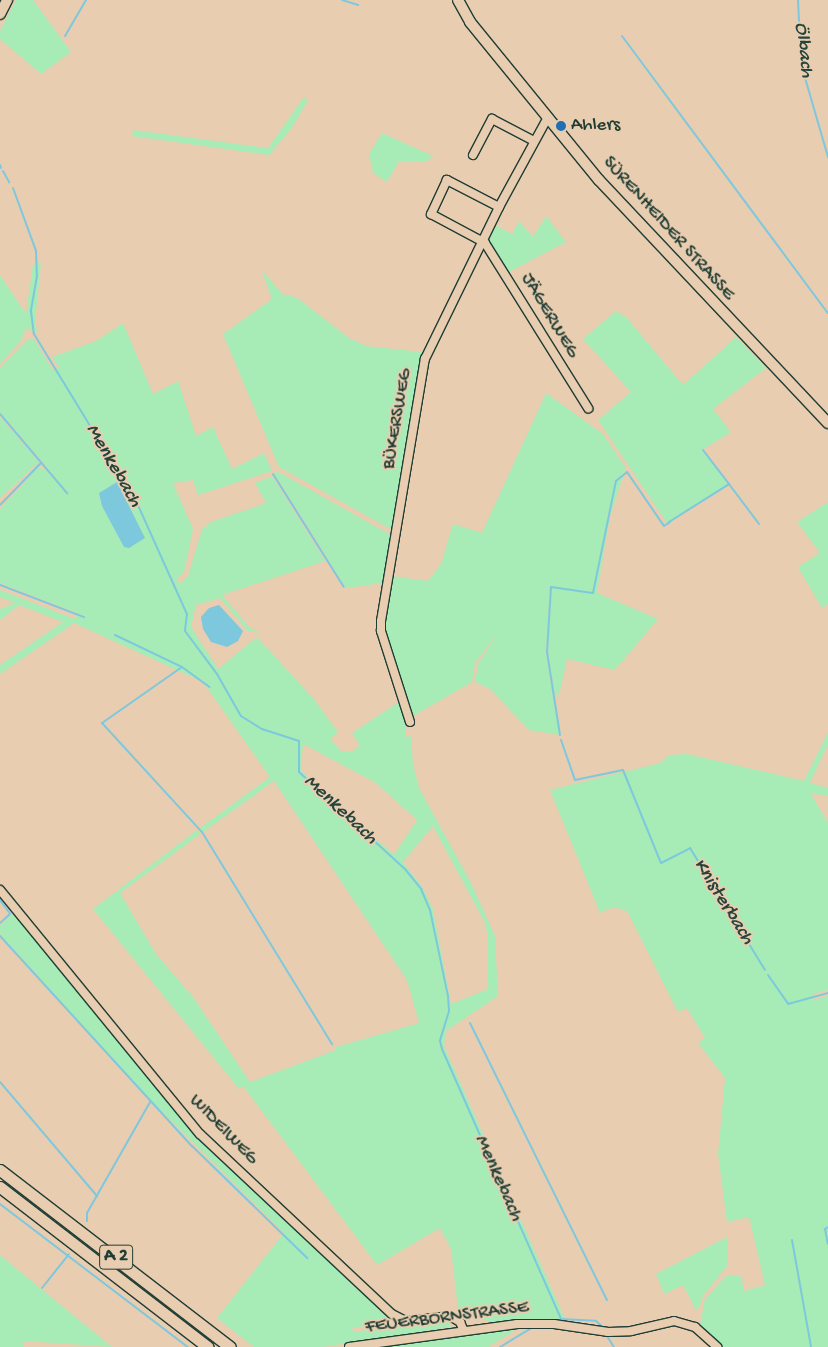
<!DOCTYPE html>
<meta charset="utf-8">
<style>
body{margin:0}
#map{position:relative;width:828px;height:1347px;overflow:hidden;background:#e9cdb0;font-family:"Gochi Hand",sans-serif}
div>[style]{position:absolute}
[style*='--x']{left:calc(var(--x)*1px);top:calc(var(--y)*1px);width:calc(var(--w)*1px);rotate:calc(var(--a)*1deg)}
.green>*{inset:0;background:#a7ebb6}
.water>*{inset:0;background:#7ec8de}
.stream>*{height:2px;margin:-1px;padding:0 1px;transform-origin:1px;border-radius:1px;background:#7ec8de}
.roads{filter:drop-shadow(1px 0 #1f3d34) drop-shadow(-1px 0 #1f3d34) drop-shadow(0 1px #1f3d34) drop-shadow(0 -1px #1f3d34)}
.minor>*{height:8px;margin:-4px;padding:0 4px;transform-origin:4px;border-radius:4px;background:#e9cdb0}
.major>*{height:10px;margin:-5px;padding:0 5px;transform-origin:5px;border-radius:5px;background:#e9cdb0}
.highway>*{height:11px;margin:-5.5px;padding:0 5.5px;transform-origin:5.5px;border-radius:5.5px;background:#e9cdb0}
.dots>*{width:14px;height:14px;translate:-50% -50%;box-sizing:border-box;border:2px solid #e9cdb0;border-radius:50%}
span{translate:-50% -50%;white-space:nowrap;text-align:center;line-height:1.15;-webkit-text-stroke:4px #e9cdb0;paint-order:stroke}
.shield-label span{padding:1px 4px;background:#e9cdb0;border:1px solid;border-radius:4px;-webkit-text-stroke-width:0}
.shield-label{font-size:18px;color:#1f3d34;font-weight:700}
.poi-label{font-size:19px;color:#1f3d34}
.left{translate:0 -50%;text-align:left}
.street-label{font-size:19px;color:#1f3d34}
.water-label{font-size:20px;color:#24443c;font-style:italic}
</style>
<div id="map">
<div class="green">
<i style="clip-path:polygon(16px 0,33px 0,71px 52px,41px 74px,0 39px,0 31px)"></i>
<i style="clip-path:polygon(304px 97px,308px 100px,291px 129px,269px 155px,132px 136px,133px 130px,268px 148px)"></i>
<i style="clip-path:polygon(382px 133px,433px 156px,427px 161px,399px 161px,387px 182px,373px 173px,369px 154px)"></i>
<i style="clip-path:polygon(546px 216px,566px 242px,507px 273px,486px 238px,493px 224px,512px 234px,519px 221px,533px 237px)"></i>
<i style="clip-path:polygon(41px 262px,35px 323px,38px 333px,26px 328px,21px 341px,0 364px,0 275px,26px 314px,33px 265px)"></i>
<i style="clip-path:polygon(262px 271px,284px 295px,296px 297px,349px 338px,366px 346px,422px 352px,392px 530px,279px 467px,223px 334px,272px 299px)"></i>
<i style="clip-path:polygon(616px 311px,626px 317px,683px 385px,736px 337px,766px 368px,713px 409px,731px 432px,702px 450px,728px 484px,667px 523px,598px 420px,631px 392px,583px 339px)"></i>
<i style="clip-path:polygon(evenodd,123px 323px,153px 394px,178px 381px,196px 436px,213px 427px,232px 469px,264px 453px,272px 471px,198px 495px,193px 480px,173px 483px,193px 529px,184px 572px,177px 579px,179px 584px,188px 576px,202px 529px,211px 522px,266px 503px,255px 483px,272px 476px,325px 561px,222px 595px,250px 628px,261px 633px,248px 631px,220px 598px,196px 605px,191px 627px,218px 669px,257px 637px,313px 698px,338px 732px,330px 739px,341px 751px,351px 752px,360px 746px,352px 733px,400px 701px,406px 721px,405px 737px,411px 736px,413px 764px,419px 788px,471px 883px,495px 936px,498px 996px,446px 1031px,444px 1046px,565px 1319px,494px 1323px,461px 1312px,458px 1308px,451px 1249px,440px 1228px,377px 1265px,243px 1086px,239px 1089px,93px 909px,197px 830px,200px 834px,120px 893px,156px 954px,193px 997px,250px 1082px,336px 1050px,336px 1047px,419px 1023px,407px 980px,274px 781px,203px 832px,200px 828px,270px 777px,203px 682px,74px 623px,0 674px,0 665px,63px 622px,19px 605px,0 620px,0 609px,15px 603px,0 597px,0 590px,75px 619px,77px 615px,85px 616px,0 583px,0 509px,38px 468px,45px 469px,71px 496px,0 412px,0 368px,28px 339px,34px 339px,53px 371px,59px 367px,52px 357px,96px 341px,123px 323px,303px 744px,376px 783px,417px 820px,394px 855px,301px 771px,303px 744px,123px 323px,433px 826px,484px 921px,488px 936px,488px 989px,451px 1004px,433px 909px,423px 888px,403px 862px,433px 826px)"></i>
<i style="clip-path:polygon(546px 393px,603px 434px,626px 468px,610px 516px,597px 593px,658px 619px,615px 670px,567px 659px,559px 695px,555px 694px,548px 652px,550px 589px,546px 653px,560px 735px,529px 730px,490px 689px,475px 682px,478px 664px,498px 633px,475px 663px,472px 682px,413px 716px,384px 626px,392px 576px,428px 581px,441px 564px,453px 524px,482px 533px)"></i>
<i style="clip-path:polygon(0 417px,39px 462px,0 498px)"></i>
<i style="clip-path:polygon(277px 471px,391px 535px,383px 583px,346px 588px,274px 473px)"></i>
<i style="clip-path:polygon(828px 502px,828px 604px,822px 608px,798px 567px,820px 553px,797px 522px)"></i>
<i style="clip-path:polygon(828px 732px,828px 744px,810px 783px,828px 788px,828px 795px,811px 794px,828px 823px,828px 990px,813px 994px,814px 1000px,828px 996px,828px 1347px,721px 1347px,700px 1325px,705px 1299px,726px 1276px,741px 1276px,744px 1291px,765px 1285px,749px 1217px,727px 1222px,718px 1154px,725px 1078px,698px 1043px,705px 1038px,687px 1008px,678px 1012px,627px 911px,613px 907px,600px 913px,550px 790px,660px 763px,669px 755px,687px 754px,804px 781px)"></i>
<i style="clip-path:polygon(14px 913px,200px 1139px,390px 1316px,386px 1323px,352px 1328px,354px 1332px,439px 1319px,448px 1320px,451px 1327px,323px 1347px,254px 1347px,217px 1318px,284px 1233px,151px 1101px,0 934px,0 925px)"></i>
<i style="clip-path:polygon(727px 1237px,727px 1266px,703px 1296px,699px 1308px,696px 1310px,683px 1285px,664px 1294px,656px 1274px)"></i>
<i style="clip-path:polygon(0 1255px,40px 1288px,112px 1347px,24px 1341px,24px 1347px,0 1347px)"></i>
<i style="clip-path:polygon(513px 1327px,513px 1332px,488px 1347px,371px 1347px)"></i>
</div>
<div class="water">
<i style="clip-path:polygon(117px 482px,145px 538px,129px 548px,124px 547px,102px 506px,99px 493px)"></i>
<i style="clip-path:polygon(219px 605px,243px 631px,238px 641px,227px 647px,211px 642px,203px 629px,201px 617px,209px 608px)"></i>
</div>
<div class="stream">
<i style="--x:342;--y:0;--w:17;--a:17"></i>
<i style="--x:798;--y:0;--w:64;--a:87.3"></i>
<i style="--x:801;--y:64;--w:97;--a:73.8"></i>
<i style="--x:65;--y:36;--w:42;--a:-59.7"></i>
<i style="--x:622;--y:36;--w:345;--a:53.4"></i>
<i style="--x:0;--y:165;--w:3;--a:72"></i>
<i style="--x:3;--y:171;--w:13;--a:61"></i>
<i style="--x:13;--y:188;--w:67;--a:69.9"></i>
<i style="--x:36;--y:251;--w:25;--a:88"></i>
<i style="--x:37;--y:276;--w:36;--a:100"></i>
<i style="--x:31;--y:311;--w:23;--a:83"></i>
<i style="--x:34;--y:334;--w:198;--a:58.6"></i>
<i style="--x:137;--y:503;--w:122;--a:65.8"></i>
<i style="--x:187;--y:614;--w:17;--a:97"></i>
<i style="--x:185;--y:631;--w:54;--a:53.3"></i>
<i style="--x:217;--y:674;--w:48;--a:60.3"></i>
<i style="--x:241;--y:716;--w:25;--a:32"></i>
<i style="--x:262;--y:729;--w:39;--a:18"></i>
<i style="--x:299;--y:741;--w:31;--a:90"></i>
<i style="--x:299;--y:772;--w:144;--a:42.5"></i>
<i style="--x:405;--y:869;--w:26;--a:51"></i>
<i style="--x:421;--y:889;--w:23;--a:67"></i>
<i style="--x:430;--y:910;--w:88;--a:78.2"></i>
<i style="--x:448;--y:996;--w:15;--a:86"></i>
<i style="--x:449;--y:1011;--w:31;--a:107"></i>
<i style="--x:440;--y:1041;--w:8;--a:76"></i>
<i style="--x:442;--y:1049;--w:295;--a:66.2"></i>
<i style="--x:561;--y:1319;--w:35;--a:3"></i>
<i style="--x:596;--y:1321;--w:9;--a:41"></i>
<i style="--x:0;--y:414;--w:104;--a:49.7"></i>
<i style="--x:703;--y:450;--w:43;--a:52.6"></i>
<i style="--x:273;--y:474;--w:133;--a:57.9"></i>
<i style="--x:0;--y:505;--w:59;--a:-45.7"></i>
<i style="--x:669;--y:522;--w:71;--a:-32.3"></i>
<i style="--x:729;--y:484;--w:50;--a:53.1"></i>
<i style="--x:0;--y:585;--w:90;--a:20.9"></i>
<i style="--x:115;--y:635;--w:74;--a:25.5"></i>
<i style="--x:182;--y:667;--w:34;--a:36"></i>
<i style="--x:182;--y:667;--w:98;--a:145"></i>
<i style="--x:102;--y:723;--w:148;--a:47.5"></i>
<i style="--x:202;--y:832;--w:249;--a:58.5"></i>
<i style="--x:560;--y:735;--w:84;--a:-98.9"></i>
<i style="--x:547;--y:652;--w:65;--a:-86.5"></i>
<i style="--x:551;--y:587;--w:42;--a:8.1"></i>
<i style="--x:593;--y:593;--w:114;--a:-78.4"></i>
<i style="--x:616;--y:481;--w:14;--a:-39"></i>
<i style="--x:627;--y:472;--w:65;--a:55.6"></i>
<i style="--x:664;--y:526;--w:7;--a:-34"></i>
<i style="--x:561;--y:740;--w:42;--a:70.7"></i>
<i style="--x:575;--y:780;--w:49;--a:-11.8"></i>
<i style="--x:623;--y:770;--w:100;--a:67.8"></i>
<i style="--x:661;--y:863;--w:33;--a:-27"></i>
<i style="--x:690;--y:848;--w:143;--a:58.4"></i>
<i style="--x:0;--y:900;--w:17;--a:54"></i>
<i style="--x:10;--y:914;--w:13;--a:138"></i>
<i style="--x:0;--y:936;--w:285;--a:47.6"></i>
<i style="--x:192;--y:1146;--w:161;--a:44.2"></i>
<i style="--x:768;--y:975;--w:35;--a:55"></i>
<i style="--x:788;--y:1004;--w:41;--a:-15.4"></i>
<i style="--x:470;--y:1023;--w:309;--a:63.7"></i>
<i style="--x:0;--y:1082;--w:150;--a:49.6"></i>
<i style="--x:0;--y:1204;--w:236;--a:37.3"></i>
<i style="--x:87;--y:1221;--w:8;--a:-90"></i>
<i style="--x:87;--y:1213;--w:128;--a:-60.4"></i>
<i style="--x:828;--y:1227;--w:4;--a:146"></i>
<i style="--x:825;--y:1229;--w:15;--a:79"></i>
<i style="--x:792;--y:1240;--w:109;--a:79.9"></i>
<i style="--x:42;--y:1288;--w:43;--a:-51.5"></i>
<i style="--x:607;--y:1336;--w:13;--a:58"></i>
<i style="--x:500;--y:1347;--w:35;--a:-31"></i>
</div>
<div class="roads">
<div class="minor">
<i style="--x:473;--y:155;--w:41;--a:-62.2"></i>
<i style="--x:492;--y:119;--w:47;--a:27.6"></i>
<i style="--x:499;--y:207;--w:59;--a:-152.6"></i>
<i style="--x:447;--y:180;--w:38;--a:115"></i>
<i style="--x:431;--y:214;--w:61;--a:28.2"></i>
<i style="--x:485;--y:243;--w:195;--a:58"></i>
<i style="--x:410;--y:722;--w:96;--a:-107.7"></i>
<i style="--x:381;--y:631;--w:10;--a:-90"></i>
<i style="--x:381;--y:621;--w:266;--a:-80.5"></i>
<i style="--x:425;--y:359;--w:169;--a:-64"></i>
<i style="--x:499;--y:207;--w:102;--a:-61.4"></i>
<i style="--x:0;--y:890;--w:315;--a:50.7"></i>
<i style="--x:200;--y:1134;--w:263;--a:43.2"></i>
<i style="--x:392;--y:1314;--w:16;--a:27"></i>
<i style="--x:406;--y:1321;--w:44;--a:-6.5"></i>
<i style="--x:450;--y:1316;--w:12;--a:31"></i>
<i style="--x:460;--y:1322;--w:8;--a:67"></i>
<i style="--x:349;--y:1347;--w:170;--a:-7.8"></i>
<i style="--x:517;--y:1324;--w:37;--a:0"></i>
<i style="--x:554;--y:1324;--w:55;--a:8.4"></i>
<i style="--x:608;--y:1332;--w:23;--a:-2"></i>
<i style="--x:631;--y:1331;--w:44;--a:-13.1"></i>
<i style="--x:674;--y:1321;--w:22;--a:16"></i>
<i style="--x:695;--y:1327;--w:30;--a:42"></i>
</div>
<div class="major">
<i style="--x:458;--y:0;--w:25;--a:61"></i>
<i style="--x:470;--y:22;--w:204;--a:50.8"></i>
<i style="--x:599;--y:180;--w:334;--a:46.7"></i>
<i style="--x:0;--y:14;--w:16;--a:-63"></i>
</div>
<div class="highway">
<i style="--x:0;--y:1170;--w:290;--a:37.6"></i>
<i style="--x:0;--y:1187;--w:262;--a:37.6"></i>
</div>
</div>
<div class="dots">
<i style="left:561px;top:126px;background:#1f6fb2"></i>
</div>
<div class="shield-label">
<span style="left:116px;top:1257px">A 2</span>
</div>
<div class="poi-label">
<span class="left" style="left:571px;top:126px">Ahlers</span>
</div>
<div class="street-label">
<span style="left:668px;top:229px;rotate:48deg">SÜRENHEIDER STRASSE</span>
<span style="left:549px;top:316px;rotate:59deg">JÄGERWEG</span>
<span style="left:398px;top:419px;rotate:-80deg">BÜKERSWEG</span>
<span style="left:223px;top:1130px;rotate:46deg">WIDEIWEG</span>
<span style="left:447px;top:1318px;rotate:-7deg">FEUERBORNSTRASSE</span>
</div>
<div class="water-label">
<span style="left:803px;top:50px;rotate:83deg">Ölbach</span>
<span style="left:113px;top:466px;rotate:60deg">Menkebach</span>
<span style="left:340px;top:810px;rotate:43deg">Menkebach</span>
<span style="left:723px;top:902px;rotate:58deg">Knisterbach</span>
<span style="left:498px;top:1178px;rotate:66deg">Menkebach</span>
</div>
</div>
